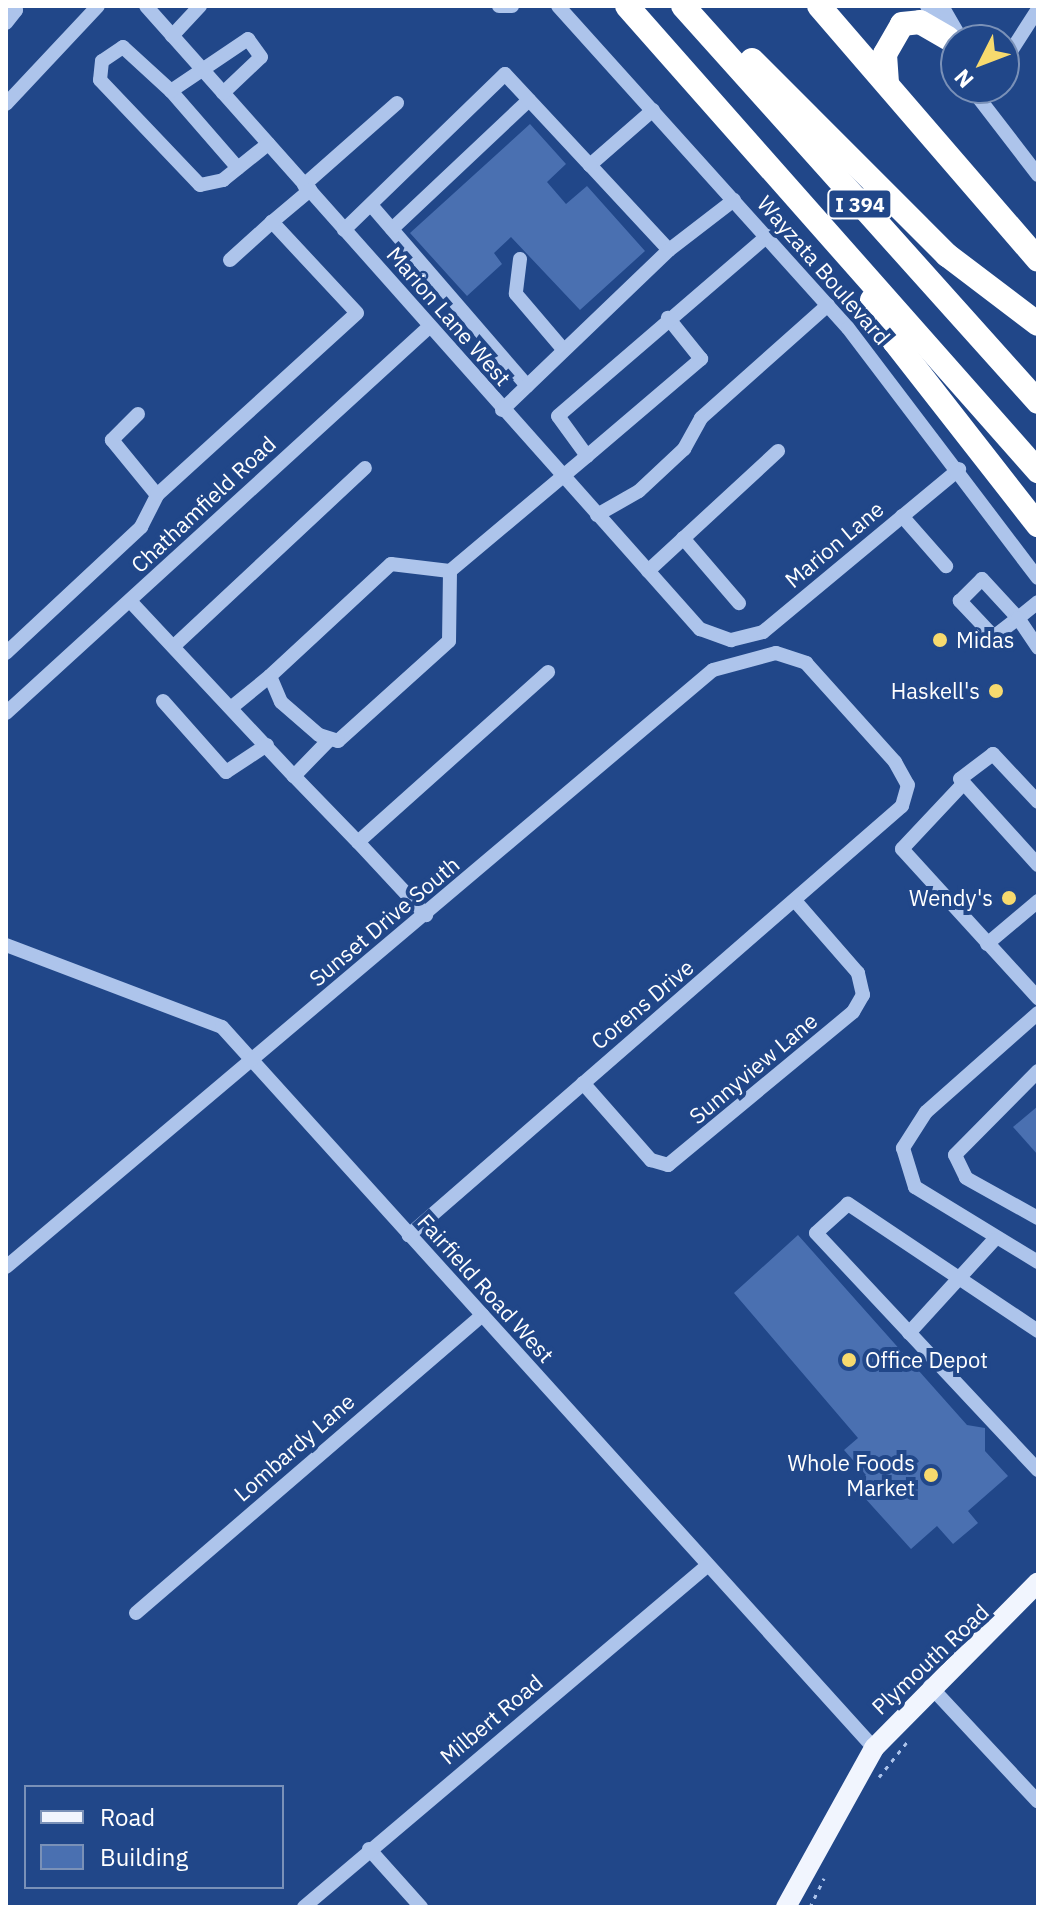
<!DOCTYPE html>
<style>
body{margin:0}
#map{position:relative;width:1044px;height:1913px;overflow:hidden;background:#214789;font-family:"IBM Plex Sans",sans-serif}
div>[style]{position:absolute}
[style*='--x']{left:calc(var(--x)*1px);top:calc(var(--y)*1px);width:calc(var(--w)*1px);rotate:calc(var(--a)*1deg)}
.building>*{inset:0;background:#4a70b1}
.path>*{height:3px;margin-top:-1.5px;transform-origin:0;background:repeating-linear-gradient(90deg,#adc4eb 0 4px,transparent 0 10px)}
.minor>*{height:14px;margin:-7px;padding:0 7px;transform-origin:7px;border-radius:7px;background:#adc4eb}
.major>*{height:20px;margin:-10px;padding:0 10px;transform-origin:10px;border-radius:10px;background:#f1f5fe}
.highway>*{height:24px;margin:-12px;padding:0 12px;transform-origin:12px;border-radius:12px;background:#fff}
.dots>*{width:22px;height:22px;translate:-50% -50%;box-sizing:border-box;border:4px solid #214789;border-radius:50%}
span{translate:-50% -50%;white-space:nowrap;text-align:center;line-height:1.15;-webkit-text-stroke:8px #214789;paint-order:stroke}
.shield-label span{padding:2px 6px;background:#214789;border:2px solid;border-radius:6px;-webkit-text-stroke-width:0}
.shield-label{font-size:20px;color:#fff;font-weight:700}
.street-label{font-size:22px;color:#fff}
.poi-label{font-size:22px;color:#fff}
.left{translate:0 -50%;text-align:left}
.right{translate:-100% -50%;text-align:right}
.frame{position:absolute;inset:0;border:8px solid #fff;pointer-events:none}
.legend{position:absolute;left:24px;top:1785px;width:260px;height:104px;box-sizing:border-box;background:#214789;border:2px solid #7a91b8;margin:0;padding:10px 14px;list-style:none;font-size:24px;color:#fff}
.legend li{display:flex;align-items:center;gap:16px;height:40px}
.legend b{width:40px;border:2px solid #7a91b8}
.north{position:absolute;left:940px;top:24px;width:80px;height:80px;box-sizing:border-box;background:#214789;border:2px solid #7a91b8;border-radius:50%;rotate:228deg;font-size:22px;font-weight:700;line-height:32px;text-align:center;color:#fff}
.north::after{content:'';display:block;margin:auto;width:28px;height:36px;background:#f7da6e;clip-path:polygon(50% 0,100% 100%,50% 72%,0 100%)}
</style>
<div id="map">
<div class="building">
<i style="clip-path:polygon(530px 124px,566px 164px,547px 182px,566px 204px,587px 186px,645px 251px,580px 310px,511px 237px,494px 253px,502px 264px,467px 296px,410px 233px)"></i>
<i style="clip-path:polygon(1038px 1106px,1038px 1155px,1013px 1127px)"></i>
<i style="clip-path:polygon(798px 1235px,967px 1425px,985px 1428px,985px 1451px,1008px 1476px,968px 1511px,978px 1523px,953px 1544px,937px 1526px,911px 1549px,854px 1486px,866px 1475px,844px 1450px,858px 1438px,734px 1293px)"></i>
</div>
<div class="path">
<i style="--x:879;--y:1777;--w:45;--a:-51.3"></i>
<i style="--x:810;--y:1907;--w:32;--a:-64"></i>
</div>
<div class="minor">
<i style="--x:146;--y:6;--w:834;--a:48.36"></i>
<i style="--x:700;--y:629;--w:33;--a:20"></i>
<i style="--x:731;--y:640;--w:33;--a:-14"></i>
<i style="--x:763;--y:632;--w:255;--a:-39.7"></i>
<i style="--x:499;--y:6;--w:13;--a:0"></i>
<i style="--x:558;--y:6;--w:433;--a:48"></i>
<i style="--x:848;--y:328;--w:314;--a:52.8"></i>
<i style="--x:927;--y:6;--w:58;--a:59.9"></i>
<i style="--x:942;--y:6;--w:39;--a:60"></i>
<i style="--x:6;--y:23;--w:16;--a:-52"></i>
<i style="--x:16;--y:10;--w:6;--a:-141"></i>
<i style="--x:172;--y:36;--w:41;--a:-47"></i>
<i style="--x:1004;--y:62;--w:63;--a:-57.3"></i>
<i style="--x:971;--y:88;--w:110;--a:52.4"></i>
<i style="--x:171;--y:91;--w:102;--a:49"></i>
<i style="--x:223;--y:93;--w:52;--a:-43.5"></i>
<i style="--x:261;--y:57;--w:22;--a:-126"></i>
<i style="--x:248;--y:39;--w:93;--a:146"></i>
<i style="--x:171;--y:91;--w:65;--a:-137.5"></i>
<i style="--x:123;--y:47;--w:25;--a:146"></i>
<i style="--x:102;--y:61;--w:19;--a:96"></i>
<i style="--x:100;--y:80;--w:145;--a:46.4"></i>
<i style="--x:200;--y:185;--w:24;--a:-12"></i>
<i style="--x:223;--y:180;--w:58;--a:-38.7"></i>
<i style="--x:6;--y:104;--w:134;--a:-46.8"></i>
<i style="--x:653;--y:110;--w:84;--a:138.9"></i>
<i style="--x:590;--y:165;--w:116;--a:47.1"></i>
<i style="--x:304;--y:185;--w:124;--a:-41.4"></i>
<i style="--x:371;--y:205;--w:239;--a:49.2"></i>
<i style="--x:392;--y:229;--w:188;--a:-43.3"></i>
<i style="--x:344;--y:230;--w:224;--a:-44.1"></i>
<i style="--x:505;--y:74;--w:125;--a:47"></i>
<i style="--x:520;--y:259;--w:35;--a:97"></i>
<i style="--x:516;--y:294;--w:71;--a:49.6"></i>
<i style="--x:230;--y:260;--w:57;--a:-42.1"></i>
<i style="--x:502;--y:410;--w:231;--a:-43.8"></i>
<i style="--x:669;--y:250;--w:82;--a:-37.6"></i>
<i style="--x:138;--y:414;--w:37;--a:135"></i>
<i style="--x:112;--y:440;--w:71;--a:50.7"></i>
<i style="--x:587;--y:456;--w:150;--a:-40.4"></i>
<i style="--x:701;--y:359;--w:53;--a:-128.8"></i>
<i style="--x:597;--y:515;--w:48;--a:-29.7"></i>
<i style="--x:639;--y:491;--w:62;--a:-43"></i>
<i style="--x:684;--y:449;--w:35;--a:-61"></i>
<i style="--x:701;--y:418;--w:170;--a:-41.7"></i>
<i style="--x:902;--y:516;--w:67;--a:48.7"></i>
<i style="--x:683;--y:538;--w:86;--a:49.3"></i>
<i style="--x:450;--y:571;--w:70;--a:90.8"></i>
<i style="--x:449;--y:641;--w:149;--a:138"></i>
<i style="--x:338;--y:741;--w:20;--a:-162"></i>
<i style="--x:319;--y:735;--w:50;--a:-139"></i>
<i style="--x:281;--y:702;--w:28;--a:-113"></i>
<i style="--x:270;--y:676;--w:165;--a:-42.8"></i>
<i style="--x:391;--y:564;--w:59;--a:6.8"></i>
<i style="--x:450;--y:571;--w:179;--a:-40"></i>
<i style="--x:587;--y:456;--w:49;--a:-125.9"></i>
<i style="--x:558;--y:416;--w:276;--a:-40.7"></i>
<i style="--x:648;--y:571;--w:177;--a:-42.7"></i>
<i style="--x:982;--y:579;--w:53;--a:47.3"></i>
<i style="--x:1018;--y:618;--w:31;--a:142"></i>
<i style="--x:994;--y:637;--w:50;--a:-133.4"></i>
<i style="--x:960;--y:601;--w:31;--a:-45"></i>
<i style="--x:130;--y:601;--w:240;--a:46.9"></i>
<i style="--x:1038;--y:602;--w:26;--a:141"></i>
<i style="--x:1018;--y:618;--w:36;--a:56"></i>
<i style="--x:174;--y:646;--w:261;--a:-43"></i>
<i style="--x:6;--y:653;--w:185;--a:-43"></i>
<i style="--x:141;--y:527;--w:36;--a:-63"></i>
<i style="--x:157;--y:495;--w:270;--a:-42.3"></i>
<i style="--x:357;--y:313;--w:125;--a:-133"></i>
<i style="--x:272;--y:222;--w:50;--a:-40.1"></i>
<i style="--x:163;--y:701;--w:95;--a:48.4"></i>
<i style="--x:226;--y:772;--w:49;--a:-33.4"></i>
<i style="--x:232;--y:707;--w:49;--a:-39.2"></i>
<i style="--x:6;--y:713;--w:573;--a:-42.38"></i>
<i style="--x:330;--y:739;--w:52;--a:134.2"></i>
<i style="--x:294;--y:776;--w:92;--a:45.9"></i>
<i style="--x:358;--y:842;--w:255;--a:-41.8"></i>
<i style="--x:963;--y:784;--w:89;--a:133.2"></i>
<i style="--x:902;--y:849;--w:202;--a:47.6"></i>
<i style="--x:1038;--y:802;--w:66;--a:-133.2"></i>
<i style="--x:993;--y:754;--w:41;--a:142.9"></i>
<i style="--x:960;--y:779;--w:116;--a:47.8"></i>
<i style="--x:358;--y:842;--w:100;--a:47"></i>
<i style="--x:987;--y:944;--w:67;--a:-40.1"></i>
<i style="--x:6;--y:945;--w:231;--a:20.8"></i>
<i style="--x:222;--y:1027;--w:972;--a:47.88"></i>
<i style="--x:1038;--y:1013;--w:149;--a:138.5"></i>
<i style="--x:926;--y:1112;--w:43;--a:122.6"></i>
<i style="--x:903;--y:1148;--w:41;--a:72.9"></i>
<i style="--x:915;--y:1187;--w:144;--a:31.4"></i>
<i style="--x:1038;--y:1071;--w:118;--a:134.7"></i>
<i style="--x:955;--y:1155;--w:25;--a:64"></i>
<i style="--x:966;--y:1178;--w:82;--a:29.1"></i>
<i style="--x:583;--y:1083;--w:103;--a:48.6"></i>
<i style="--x:651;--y:1160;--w:18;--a:16"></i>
<i style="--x:668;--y:1165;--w:240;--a:-39.6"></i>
<i style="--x:853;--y:1012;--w:20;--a:-60"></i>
<i style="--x:863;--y:995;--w:23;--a:-103"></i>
<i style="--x:858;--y:973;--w:94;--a:-131.1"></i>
<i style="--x:6;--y:1267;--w:925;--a:-40.18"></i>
<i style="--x:713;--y:670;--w:65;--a:-15.1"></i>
<i style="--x:776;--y:653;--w:32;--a:18"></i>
<i style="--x:806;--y:663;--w:133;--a:48"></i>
<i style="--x:895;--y:762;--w:26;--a:61"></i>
<i style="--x:908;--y:785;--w:22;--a:106"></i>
<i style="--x:902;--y:806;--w:654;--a:138.97"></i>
<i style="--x:1038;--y:1331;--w:229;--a:-146.2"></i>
<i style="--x:848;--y:1204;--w:43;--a:137.8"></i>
<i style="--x:816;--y:1233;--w:325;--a:46.9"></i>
<i style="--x:909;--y:1333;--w:126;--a:-47.6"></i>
<i style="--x:136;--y:1613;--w:457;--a:-40.7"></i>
<i style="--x:930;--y:1686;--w:158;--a:47"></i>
<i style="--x:369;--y:1849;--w:78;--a:48.1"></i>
<i style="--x:304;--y:1907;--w:528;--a:-40.24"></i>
</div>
<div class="major">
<i style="--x:786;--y:1907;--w:182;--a:-61"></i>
<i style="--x:874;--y:1748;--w:233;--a:-45.3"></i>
</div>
<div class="highway">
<i style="--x:627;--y:6;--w:621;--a:48.53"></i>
<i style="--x:683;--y:6;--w:532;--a:48.12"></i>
<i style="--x:819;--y:6;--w:335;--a:49.2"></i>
<i style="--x:752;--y:60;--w:276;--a:45"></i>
<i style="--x:947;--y:255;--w:114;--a:37.2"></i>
<i style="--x:887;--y:83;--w:29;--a:-94"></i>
<i style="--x:885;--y:54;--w:34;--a:-60"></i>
<i style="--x:902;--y:24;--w:18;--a:-6"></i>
<i style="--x:920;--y:22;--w:32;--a:30"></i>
<i style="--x:872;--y:300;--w:47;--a:61.8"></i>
<i style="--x:894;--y:341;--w:234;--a:52"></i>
</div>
<div class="dots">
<i style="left:940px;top:640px;background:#f7da6e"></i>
<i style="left:996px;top:691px;background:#f7da6e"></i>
<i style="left:1009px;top:898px;background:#f7da6e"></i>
<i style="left:849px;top:1360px;background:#f7da6e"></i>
<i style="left:931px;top:1475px;background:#f7da6e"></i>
</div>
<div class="shield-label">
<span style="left:860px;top:204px">I 394</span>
</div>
<div class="street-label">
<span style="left:824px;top:270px;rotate:49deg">Wayzata Boulevard</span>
<span style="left:449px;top:316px;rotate:49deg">Marion Lane West</span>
<span style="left:203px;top:504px;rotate:-43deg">Chathamfield Road</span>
<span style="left:834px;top:544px;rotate:-40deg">Marion Lane</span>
<span style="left:384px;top:921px;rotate:-40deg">Sunset Drive South</span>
<span style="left:642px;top:1004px;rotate:-40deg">Corens Drive</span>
<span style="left:753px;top:1068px;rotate:-40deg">Sunnyview Lane</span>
<span style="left:486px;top:1288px;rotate:48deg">Fairfield Road West</span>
<span style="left:294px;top:1447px;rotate:-41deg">Lombardy Lane</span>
<span style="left:930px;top:1659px;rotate:-43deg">Plymouth Road</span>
<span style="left:491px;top:1719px;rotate:-40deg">Milbert Road</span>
</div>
<div class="poi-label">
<span class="left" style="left:956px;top:640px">Midas</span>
<span class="right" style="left:980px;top:691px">Haskell's</span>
<span class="right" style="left:993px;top:898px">Wendy's</span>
<span class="left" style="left:865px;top:1360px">Office Depot</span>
<span class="right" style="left:915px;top:1475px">Whole Foods<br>Market</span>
</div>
<div class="frame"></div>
<ul class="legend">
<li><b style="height:10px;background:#f1f5fe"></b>Road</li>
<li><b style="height:22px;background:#4a70b1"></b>Building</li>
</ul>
<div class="north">N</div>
</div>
